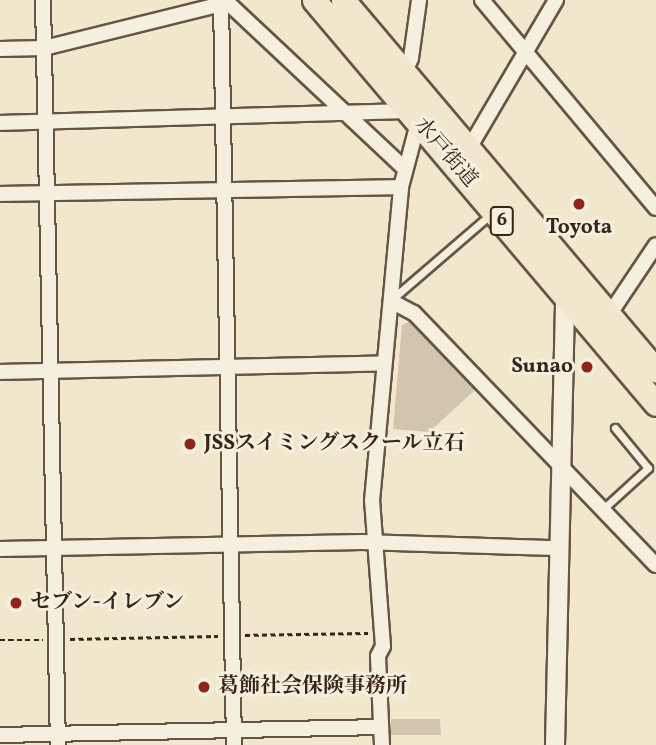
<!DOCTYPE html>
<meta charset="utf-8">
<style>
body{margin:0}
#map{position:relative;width:656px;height:745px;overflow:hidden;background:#f0e7cc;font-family:Vollkorn,"Noto Serif JP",serif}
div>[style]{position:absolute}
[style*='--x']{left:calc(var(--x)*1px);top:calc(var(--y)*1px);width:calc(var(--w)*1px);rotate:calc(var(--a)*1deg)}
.green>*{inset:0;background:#d1c6ad}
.path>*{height:2.5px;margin-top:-1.25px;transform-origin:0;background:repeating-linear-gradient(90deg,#3a2317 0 5px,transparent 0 8.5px)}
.roads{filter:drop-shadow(2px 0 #685444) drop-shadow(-2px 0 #685444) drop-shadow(0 2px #685444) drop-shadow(0 -2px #685444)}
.service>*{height:7px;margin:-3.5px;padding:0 3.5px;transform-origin:3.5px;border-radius:3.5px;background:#f5efde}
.minor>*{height:14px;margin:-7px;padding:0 7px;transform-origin:7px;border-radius:7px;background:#f5efde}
.tertiary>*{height:18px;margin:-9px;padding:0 9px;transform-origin:9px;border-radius:9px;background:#f5efde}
.trunk>*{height:23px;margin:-11.5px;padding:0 11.5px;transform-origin:11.5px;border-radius:11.5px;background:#f0e7cc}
.dots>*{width:19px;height:19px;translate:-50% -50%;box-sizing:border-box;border:4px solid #f5efde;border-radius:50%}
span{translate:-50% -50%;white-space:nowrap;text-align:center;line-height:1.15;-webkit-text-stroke:6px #f5efde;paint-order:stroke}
.shield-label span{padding:2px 5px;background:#f5efde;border:2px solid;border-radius:5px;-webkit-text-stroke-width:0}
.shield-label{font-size:19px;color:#3a2317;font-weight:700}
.street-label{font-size:21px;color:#3a2317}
.poi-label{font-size:21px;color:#3a2317;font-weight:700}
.right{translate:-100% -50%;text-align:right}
.left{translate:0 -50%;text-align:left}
</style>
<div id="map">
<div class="green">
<i style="clip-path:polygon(411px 321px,475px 390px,429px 432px,393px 429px,402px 325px)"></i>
<i style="clip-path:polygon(391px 719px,440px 719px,441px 735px,391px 735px)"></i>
</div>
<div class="path">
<i style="--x:245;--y:635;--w:123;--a:-0.9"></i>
<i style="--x:70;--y:639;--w:148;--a:-1.2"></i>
<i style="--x:0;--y:640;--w:43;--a:0"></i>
</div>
<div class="roads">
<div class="service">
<i style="--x:391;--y:300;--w:132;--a:-40.7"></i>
<i style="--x:603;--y:509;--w:61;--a:-42.3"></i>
<i style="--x:648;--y:468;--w:52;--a:-129.5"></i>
</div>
<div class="minor">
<i style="--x:43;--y:0;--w:745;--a:88.85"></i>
<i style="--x:221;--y:0;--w:745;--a:89"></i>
<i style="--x:225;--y:0;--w:245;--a:43.2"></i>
<i style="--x:482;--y:0;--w:271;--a:50.1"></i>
<i style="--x:0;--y:49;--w:44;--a:-1.3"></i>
<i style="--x:44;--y:48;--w:179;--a:-13.9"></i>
<i style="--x:404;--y:74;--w:17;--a:-66"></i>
<i style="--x:411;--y:58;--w:59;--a:-82.1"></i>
<i style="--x:0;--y:123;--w:408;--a:-1.7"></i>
<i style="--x:468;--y:150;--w:174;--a:-59.6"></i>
<i style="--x:0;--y:194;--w:401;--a:-1"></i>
<i style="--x:391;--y:301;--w:26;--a:28"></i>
<i style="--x:414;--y:313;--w:349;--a:46.2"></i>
<i style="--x:609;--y:315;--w:84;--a:-56.1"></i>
<i style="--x:0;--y:372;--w:384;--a:-1.3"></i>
<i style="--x:0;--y:549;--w:362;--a:-1.1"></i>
<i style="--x:362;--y:542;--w:195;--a:1.8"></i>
<i style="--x:0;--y:735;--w:381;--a:-1.2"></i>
<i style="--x:382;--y:745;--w:89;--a:-92.6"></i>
<i style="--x:378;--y:656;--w:11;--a:-63"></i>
<i style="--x:383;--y:646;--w:145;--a:-94.3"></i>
<i style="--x:372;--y:501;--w:315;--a:-84.7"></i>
<i style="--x:401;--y:187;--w:66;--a:-75.1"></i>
</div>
<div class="tertiary">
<i style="--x:555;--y:745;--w:448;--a:-88.7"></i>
</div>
<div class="trunk">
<i style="--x:314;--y:0;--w:529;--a:49.75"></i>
<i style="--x:343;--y:0;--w:485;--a:49.8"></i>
</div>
</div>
<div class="dots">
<i style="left:579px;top:204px;background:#8f2418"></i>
<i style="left:587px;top:367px;background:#8f2418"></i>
<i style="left:190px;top:444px;background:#8f2418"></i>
<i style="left:16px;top:603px;background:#8f2418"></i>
<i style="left:204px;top:687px;background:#8f2418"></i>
</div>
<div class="shield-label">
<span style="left:502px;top:221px">6</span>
</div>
<div class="street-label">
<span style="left:445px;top:153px;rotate:49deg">水戸街道</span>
</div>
<div class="poi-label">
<span style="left:579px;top:228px">Toyota</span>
<span class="right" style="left:573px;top:367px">Sunao</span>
<span class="left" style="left:204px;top:444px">JSSスイミングスクール立石</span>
<span class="left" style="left:30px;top:603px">セブン-イレブン</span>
<span class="left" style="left:218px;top:687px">葛飾社会保険事務所</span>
</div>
</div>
